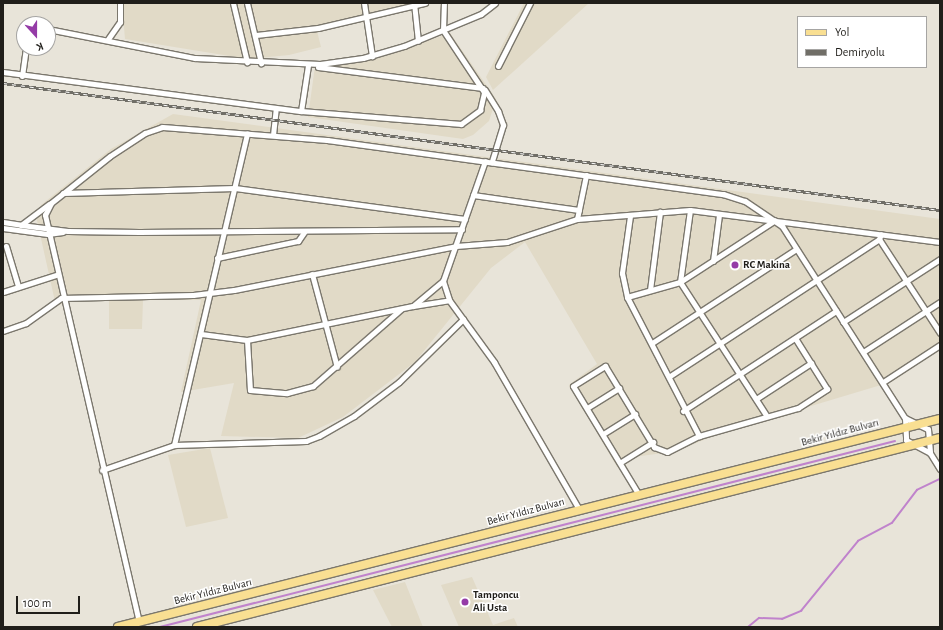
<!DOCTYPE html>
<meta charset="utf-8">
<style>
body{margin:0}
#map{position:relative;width:943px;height:630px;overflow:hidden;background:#e8e4d9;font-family:"Alegreya Sans",sans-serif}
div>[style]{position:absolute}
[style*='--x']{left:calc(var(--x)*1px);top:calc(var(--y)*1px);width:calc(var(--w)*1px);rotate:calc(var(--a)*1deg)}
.built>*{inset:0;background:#e1dac7}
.stream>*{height:1.5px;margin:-0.75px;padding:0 0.75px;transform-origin:0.75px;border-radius:0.75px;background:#c083cc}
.roads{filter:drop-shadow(1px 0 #7b776d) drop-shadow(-1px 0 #7b776d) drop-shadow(0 1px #7b776d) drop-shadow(0 -1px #7b776d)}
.minor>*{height:5px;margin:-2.5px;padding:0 2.5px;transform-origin:2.5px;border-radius:2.5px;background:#fff}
.primary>*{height:8px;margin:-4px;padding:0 4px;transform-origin:4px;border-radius:4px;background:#f9df92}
.rail>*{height:3px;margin-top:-1.5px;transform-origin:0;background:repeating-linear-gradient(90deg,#fff 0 4.5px,#706e67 0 9px);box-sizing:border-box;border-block:1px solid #706e67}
.dots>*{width:11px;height:11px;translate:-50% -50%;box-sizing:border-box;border:2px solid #fff;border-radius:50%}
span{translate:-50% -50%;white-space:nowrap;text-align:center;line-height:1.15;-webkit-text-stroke:3px #fff;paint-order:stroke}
.poi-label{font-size:11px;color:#201e1a;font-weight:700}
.left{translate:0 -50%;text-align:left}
.street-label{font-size:11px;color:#201e1a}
.frame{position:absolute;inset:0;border:4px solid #201e1a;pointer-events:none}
.legend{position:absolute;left:797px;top:16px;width:130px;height:52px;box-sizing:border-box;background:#fff;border:1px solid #a6a5a3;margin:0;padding:5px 7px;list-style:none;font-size:12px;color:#201e1a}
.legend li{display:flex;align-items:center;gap:8px;height:20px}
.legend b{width:20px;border:1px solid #a6a5a3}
.north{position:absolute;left:16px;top:16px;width:40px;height:40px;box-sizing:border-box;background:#fff;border:1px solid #a6a5a3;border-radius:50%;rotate:159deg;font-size:11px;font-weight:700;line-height:16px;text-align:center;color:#201e1a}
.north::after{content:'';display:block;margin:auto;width:14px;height:18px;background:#953ba7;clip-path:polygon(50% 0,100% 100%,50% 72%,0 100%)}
.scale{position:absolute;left:16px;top:596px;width:64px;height:18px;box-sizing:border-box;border:2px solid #201e1a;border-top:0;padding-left:5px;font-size:12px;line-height:14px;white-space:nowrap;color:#201e1a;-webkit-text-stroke:3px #fff;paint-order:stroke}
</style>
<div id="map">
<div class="built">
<i style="clip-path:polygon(122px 3px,426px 3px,316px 27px,321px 47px,289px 55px,248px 59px,125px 39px)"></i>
<i style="clip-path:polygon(524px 3px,589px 3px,493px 90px,486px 77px)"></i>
<i style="clip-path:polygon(450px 33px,496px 99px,489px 121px,473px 135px,463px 139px,308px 117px,315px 66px,376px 59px)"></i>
<i style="clip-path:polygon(173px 114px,940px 219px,940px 349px,891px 382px,718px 434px,677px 451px,634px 457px,617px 467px,569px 385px,597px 364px,525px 242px,491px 268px,415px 362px,343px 417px,298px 438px,221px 436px,234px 383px,181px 392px,201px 300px,143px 300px,142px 329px,109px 329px,109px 301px,70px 301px,56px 306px,36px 216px,41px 205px,111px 149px)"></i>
<i style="clip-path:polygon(210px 448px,228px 518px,186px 527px,168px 455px)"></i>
<i style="clip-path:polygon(472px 577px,493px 625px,514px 618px,518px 627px,459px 627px,441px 585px)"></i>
<i style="clip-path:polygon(405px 582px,423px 627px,392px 627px,373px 590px)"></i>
</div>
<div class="stream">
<i style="--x:160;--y:627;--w:758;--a:-14.2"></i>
<i style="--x:748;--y:627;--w:14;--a:-39"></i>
<i style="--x:759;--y:618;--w:23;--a:2"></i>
<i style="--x:782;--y:619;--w:21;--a:-23"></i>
<i style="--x:801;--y:611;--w:90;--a:-50.8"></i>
<i style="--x:858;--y:541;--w:38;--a:-28"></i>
<i style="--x:892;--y:523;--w:41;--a:-52.9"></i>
<i style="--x:917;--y:490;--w:25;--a:-26"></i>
</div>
<div class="roads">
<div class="minor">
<i style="--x:233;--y:3;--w:61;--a:76.7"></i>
<i style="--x:247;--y:3;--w:62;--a:76.9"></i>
<i style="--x:364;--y:3;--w:54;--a:81.4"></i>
<i style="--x:414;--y:3;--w:38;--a:84"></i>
<i style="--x:48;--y:29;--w:150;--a:11.2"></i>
<i style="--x:195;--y:58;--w:125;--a:2.7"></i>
<i style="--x:320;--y:64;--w:43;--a:-7.9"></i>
<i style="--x:363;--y:58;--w:43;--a:-16.3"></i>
<i style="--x:404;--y:46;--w:83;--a:-22.6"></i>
<i style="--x:481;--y:14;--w:18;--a:-38"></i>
<i style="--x:256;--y:35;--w:62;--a:-6.4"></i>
<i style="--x:318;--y:28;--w:110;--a:-13.2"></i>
<i style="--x:108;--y:39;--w:21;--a:-55"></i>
<i style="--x:120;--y:22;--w:19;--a:-90"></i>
<i style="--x:498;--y:66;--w:71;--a:-63.1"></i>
<i style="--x:318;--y:67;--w:166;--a:7.3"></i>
<i style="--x:3;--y:72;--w:301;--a:7.5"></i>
<i style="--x:301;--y:111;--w:161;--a:4.6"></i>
<i style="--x:461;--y:124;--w:24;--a:-36"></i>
<i style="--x:480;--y:110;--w:18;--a:-77"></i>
<i style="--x:484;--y:92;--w:74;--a:-123.5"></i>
<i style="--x:443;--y:30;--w:27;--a:-88"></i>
<i style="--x:22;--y:76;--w:28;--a:-82"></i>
<i style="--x:485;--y:90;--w:25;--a:58"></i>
<i style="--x:498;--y:111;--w:15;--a:70"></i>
<i style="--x:503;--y:125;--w:39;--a:107"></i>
<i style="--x:301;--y:111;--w:47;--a:-81.3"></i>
<i style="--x:273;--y:135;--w:27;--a:-84"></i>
<i style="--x:63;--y:193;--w:172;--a:-1.7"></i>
<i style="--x:235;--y:188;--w:232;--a:7.7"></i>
<i style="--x:473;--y:195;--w:107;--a:8.1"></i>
<i style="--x:690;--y:210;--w:73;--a:97.9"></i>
<i style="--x:680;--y:282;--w:158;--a:57.1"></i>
<i style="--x:630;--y:216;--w:58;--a:98"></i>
<i style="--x:622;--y:273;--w:25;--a:78"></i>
<i style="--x:627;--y:297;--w:157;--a:62.6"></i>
<i style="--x:577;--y:219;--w:45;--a:-78.4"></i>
<i style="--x:3;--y:222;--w:18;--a:9"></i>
<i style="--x:21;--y:225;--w:35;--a:-37"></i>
<i style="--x:21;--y:225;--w:47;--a:7.3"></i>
<i style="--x:68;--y:231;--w:71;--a:0.8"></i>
<i style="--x:139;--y:232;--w:323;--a:-0.5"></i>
<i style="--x:3;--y:228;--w:45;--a:7.6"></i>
<i style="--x:48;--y:234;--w:15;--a:-8"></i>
<i style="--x:879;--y:239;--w:112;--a:57"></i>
<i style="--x:6;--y:246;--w:42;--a:73.3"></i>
<i style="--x:217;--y:258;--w:83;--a:-11.9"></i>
<i style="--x:298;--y:241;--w:12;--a:-55"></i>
<i style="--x:713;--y:261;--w:46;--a:-82.6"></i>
<i style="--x:312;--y:274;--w:96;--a:75"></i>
<i style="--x:443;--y:281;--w:20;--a:72"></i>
<i style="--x:449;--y:300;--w:77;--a:54"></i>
<i style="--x:494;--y:362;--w:170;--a:60"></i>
<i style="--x:650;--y:290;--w:79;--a:-82.7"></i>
<i style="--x:3;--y:292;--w:56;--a:-17.8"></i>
<i style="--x:627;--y:297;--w:55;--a:-15.8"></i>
<i style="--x:680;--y:282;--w:113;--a:-33.1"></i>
<i style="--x:413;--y:306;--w:36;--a:-9"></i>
<i style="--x:843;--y:322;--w:116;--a:-33"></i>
<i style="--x:3;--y:331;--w:24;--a:-19"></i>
<i style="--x:26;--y:323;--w:43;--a:-35.5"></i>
<i style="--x:61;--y:298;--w:132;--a:-1.3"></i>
<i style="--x:193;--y:295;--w:41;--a:-7"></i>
<i style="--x:234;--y:290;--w:226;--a:-11.2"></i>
<i style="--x:456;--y:246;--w:51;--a:-4.5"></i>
<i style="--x:507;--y:242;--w:74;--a:-18.2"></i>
<i style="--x:577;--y:219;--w:113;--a:-4.6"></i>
<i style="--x:690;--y:210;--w:252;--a:7.3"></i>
<i style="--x:201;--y:334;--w:46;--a:7.4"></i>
<i style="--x:247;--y:340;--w:169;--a:-11.6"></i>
<i style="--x:413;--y:306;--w:39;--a:-40"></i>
<i style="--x:443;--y:281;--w:127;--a:-70.7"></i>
<i style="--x:247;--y:340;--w:50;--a:86.6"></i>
<i style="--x:250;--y:390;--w:37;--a:5"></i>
<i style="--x:287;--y:393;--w:27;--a:-15"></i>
<i style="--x:313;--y:386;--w:117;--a:-41.2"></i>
<i style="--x:652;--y:343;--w:172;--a:-33.1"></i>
<i style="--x:863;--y:352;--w:92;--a:-33"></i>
<i style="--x:670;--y:376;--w:250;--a:-33.2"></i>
<i style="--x:879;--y:239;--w:5;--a:-68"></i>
<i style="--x:883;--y:382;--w:68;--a:-33"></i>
<i style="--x:756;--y:399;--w:66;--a:-33.2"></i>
<i style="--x:587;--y:408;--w:38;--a:-32"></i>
<i style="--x:683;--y:411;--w:183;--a:-33.2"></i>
<i style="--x:905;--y:418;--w:25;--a:26"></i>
<i style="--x:928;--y:429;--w:24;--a:85"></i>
<i style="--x:930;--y:453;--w:19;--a:58"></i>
<i style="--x:603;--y:434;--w:38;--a:-32"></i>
<i style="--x:174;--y:445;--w:132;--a:-1.7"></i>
<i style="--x:306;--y:441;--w:14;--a:-21"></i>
<i style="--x:319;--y:436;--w:40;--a:-29.7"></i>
<i style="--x:354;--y:416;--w:56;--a:-37.1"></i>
<i style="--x:399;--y:382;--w:90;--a:-44.5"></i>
<i style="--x:621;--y:462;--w:38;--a:-32"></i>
<i style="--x:102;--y:470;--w:76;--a:-19.1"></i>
<i style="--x:174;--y:445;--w:320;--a:-76.8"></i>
<i style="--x:639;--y:495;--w:127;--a:-121.2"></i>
<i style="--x:573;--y:386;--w:38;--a:-32"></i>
<i style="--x:605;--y:366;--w:95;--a:58.8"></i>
<i style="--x:654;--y:447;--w:14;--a:21"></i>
<i style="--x:667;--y:452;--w:36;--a:-27"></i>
<i style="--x:699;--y:436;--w:103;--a:-15.8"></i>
<i style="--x:798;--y:408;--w:35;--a:-33"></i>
<i style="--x:827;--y:389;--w:60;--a:-122.1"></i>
<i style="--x:139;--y:622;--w:418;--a:-103"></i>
<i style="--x:45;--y:215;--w:13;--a:-63"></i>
<i style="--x:51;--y:203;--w:75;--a:-38.5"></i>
<i style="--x:110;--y:156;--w:42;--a:-33.3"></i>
<i style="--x:145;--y:133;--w:18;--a:-19"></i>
<i style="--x:162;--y:127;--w:166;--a:4.5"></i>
<i style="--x:327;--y:140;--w:400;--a:7.8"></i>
<i style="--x:723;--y:194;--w:23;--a:18"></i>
<i style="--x:745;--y:201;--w:45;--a:34"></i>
<i style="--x:782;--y:226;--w:228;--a:57.4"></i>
<i style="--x:905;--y:418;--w:22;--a:87"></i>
<i style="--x:906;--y:440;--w:27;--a:28"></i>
</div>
<div class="primary">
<i style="--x:118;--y:627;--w:848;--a:-14.2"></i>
<i style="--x:197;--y:627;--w:767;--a:-14.27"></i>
</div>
</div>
<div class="rail">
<i style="--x:3;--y:83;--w:946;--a:7.72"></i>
</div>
<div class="dots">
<i style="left:735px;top:265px;background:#953ba7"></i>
<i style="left:465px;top:602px;background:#953ba7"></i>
</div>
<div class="poi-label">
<span class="left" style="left:743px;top:265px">RC Makina</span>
<span class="left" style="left:473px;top:602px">Tamponcu<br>Ali Usta</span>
</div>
<div class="street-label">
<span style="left:840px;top:433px;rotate:-15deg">Bekir Yıldız Bulvarı</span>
<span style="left:526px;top:512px;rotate:-15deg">Bekir Yıldız Bulvarı</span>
<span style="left:213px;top:592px;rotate:-14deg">Bekir Yıldız Bulvarı</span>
</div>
<div class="frame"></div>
<ul class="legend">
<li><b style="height:5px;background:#f9df92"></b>Yol</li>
<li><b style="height:5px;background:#706e67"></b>Demiryolu</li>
</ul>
<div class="north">K</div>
<div class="scale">100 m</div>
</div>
